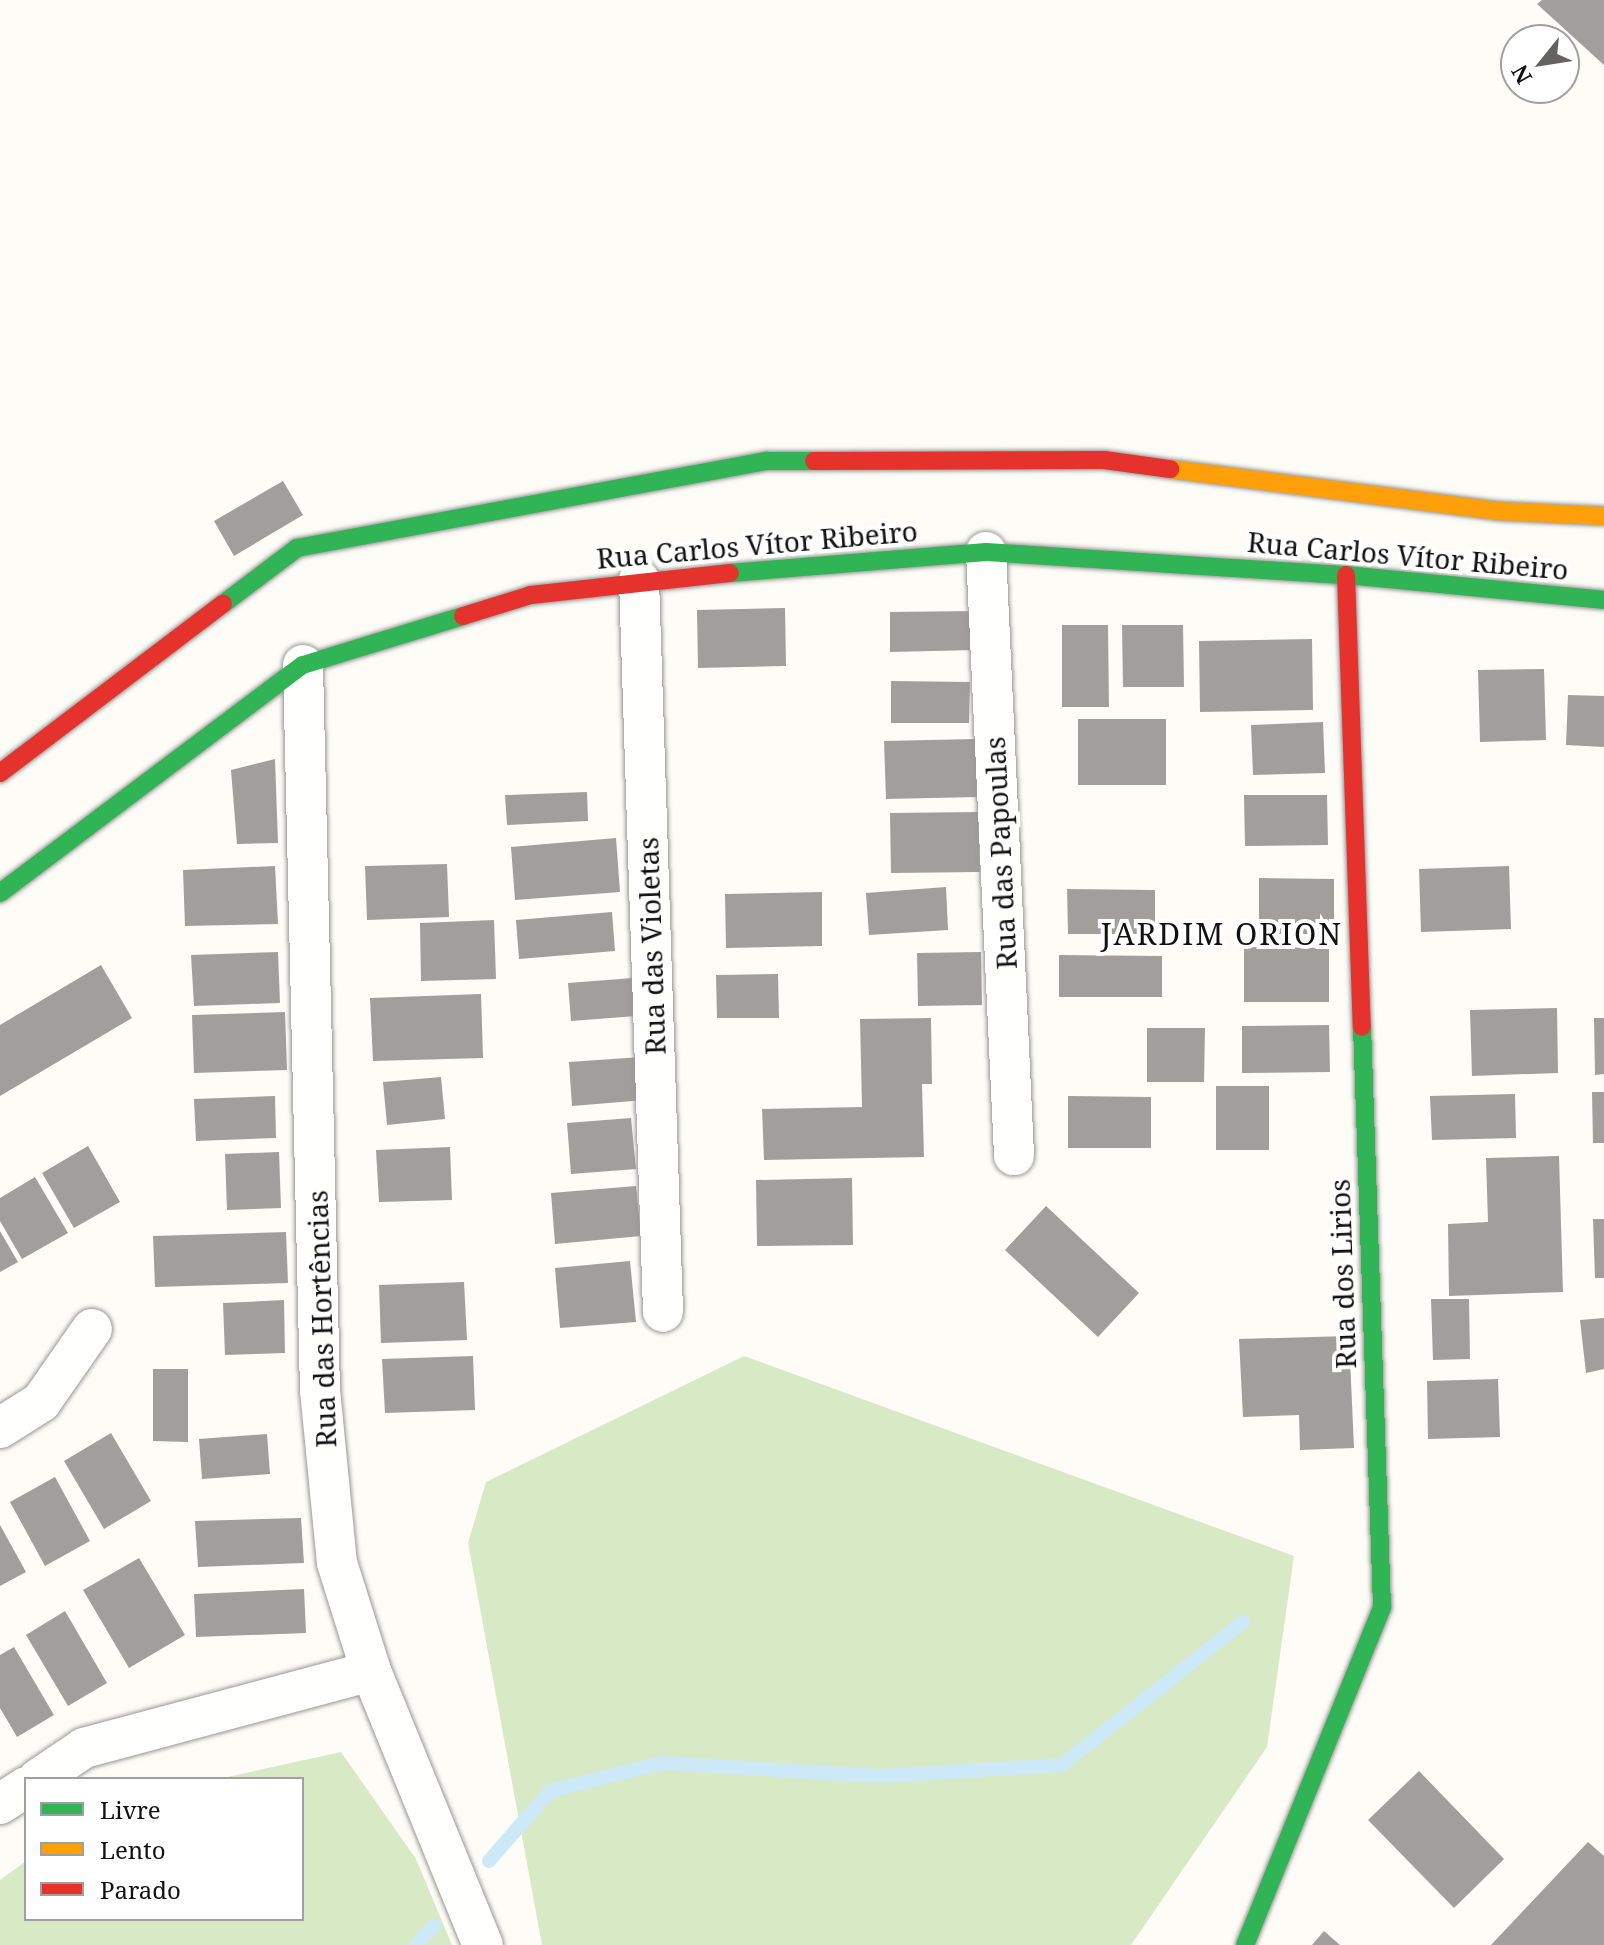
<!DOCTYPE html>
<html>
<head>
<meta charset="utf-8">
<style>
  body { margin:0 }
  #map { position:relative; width:1604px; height:1945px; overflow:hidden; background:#fdfcf7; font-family:"Noto Serif",serif }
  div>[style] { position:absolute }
  .forest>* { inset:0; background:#d8eac5 }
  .stream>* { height:14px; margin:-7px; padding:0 7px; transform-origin:7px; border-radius:7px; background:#cde8f7 }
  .building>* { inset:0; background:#a19f9c }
  .roads { filter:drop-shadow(0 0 2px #979795) drop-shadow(0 0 2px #979795) }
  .street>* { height:40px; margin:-20px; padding:0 20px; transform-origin:20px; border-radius:20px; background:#fffffe }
  .fast>* { height:18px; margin:-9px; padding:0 9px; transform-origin:9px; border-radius:9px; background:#30b455 }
  .slow>* { height:18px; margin:-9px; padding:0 9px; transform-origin:9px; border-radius:9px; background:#ff9f0a }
  .jam>* { height:18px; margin:-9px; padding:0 9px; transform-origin:9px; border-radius:9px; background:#e5322d }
  span { translate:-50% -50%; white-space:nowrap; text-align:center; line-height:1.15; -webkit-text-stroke:8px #fff; paint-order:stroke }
  .street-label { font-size:28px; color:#111 }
  .neighbourhood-label { font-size:30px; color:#111; letter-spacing:2px }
  .legend { position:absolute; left:24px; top:1777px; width:280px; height:144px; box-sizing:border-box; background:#fff; border:2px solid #a0a0a0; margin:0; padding:10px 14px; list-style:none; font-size:24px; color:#111 }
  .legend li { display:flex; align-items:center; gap:16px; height:40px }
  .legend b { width:40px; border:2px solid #a0a0a0 }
  .north { position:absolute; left:1500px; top:24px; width:80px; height:80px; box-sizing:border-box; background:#fff; border:2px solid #a0a0a0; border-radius:50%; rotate:240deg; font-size:22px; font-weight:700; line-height:32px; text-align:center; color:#111 }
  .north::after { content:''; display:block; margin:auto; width:28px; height:36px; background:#646362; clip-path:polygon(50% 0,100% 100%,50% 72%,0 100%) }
</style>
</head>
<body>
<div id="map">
  <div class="forest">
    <div style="clip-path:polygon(744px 1356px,1294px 1556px,1267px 1747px,1131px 1945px,542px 1945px,468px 1543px,486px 1482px)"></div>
    <div style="clip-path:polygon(341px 1752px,416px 1859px,452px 1945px,0 1945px,0 1880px,26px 1861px,26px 1919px,302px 1919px,302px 1779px,218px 1779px)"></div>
  </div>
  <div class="stream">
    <div style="left:489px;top:1861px;width:93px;rotate:-48.9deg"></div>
    <div style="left:550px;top:1791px;width:115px;rotate:-14deg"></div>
    <div style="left:662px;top:1763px;width:219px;rotate:3.4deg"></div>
    <div style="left:881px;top:1776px;width:181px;rotate:-3.5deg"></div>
    <div style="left:1062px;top:1765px;width:231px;rotate:-38.3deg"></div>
    <div style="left:416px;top:1945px;width:26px;rotate:-47deg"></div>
  </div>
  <div class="building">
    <div style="clip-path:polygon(1542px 0,1604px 0,1604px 65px,1537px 4px)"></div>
    <div style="clip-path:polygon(283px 481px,303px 515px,234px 556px,214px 521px)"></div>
    <div style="clip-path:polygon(785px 608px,786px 666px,698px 668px,697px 610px)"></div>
    <div style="clip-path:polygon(976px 611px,976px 650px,890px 652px,890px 612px)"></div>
    <div style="clip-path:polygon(1062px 625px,1108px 625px,1109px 707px,1062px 707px)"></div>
    <div style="clip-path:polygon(1122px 625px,1183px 625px,1184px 687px,1123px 687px)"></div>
    <div style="clip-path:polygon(1312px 639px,1313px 710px,1200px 712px,1199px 641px)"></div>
    <div style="clip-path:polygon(1544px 669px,1546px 740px,1480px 742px,1478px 670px)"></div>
    <div style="clip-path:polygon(891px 681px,970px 682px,969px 723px,891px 723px)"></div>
    <div style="clip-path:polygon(1568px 695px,1604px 696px,1604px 747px,1566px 745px)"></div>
    <div style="clip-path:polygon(1078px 719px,1166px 719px,1166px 785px,1078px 785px)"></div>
    <div style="clip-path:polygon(1323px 722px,1325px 773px,1253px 775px,1251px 725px)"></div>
    <div style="clip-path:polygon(976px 739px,977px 797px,886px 799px,884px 741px)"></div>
    <div style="clip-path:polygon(275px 759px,278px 843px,237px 844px,231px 770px)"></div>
    <div style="clip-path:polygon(587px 792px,588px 821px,507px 825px,505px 795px)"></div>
    <div style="clip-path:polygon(1244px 795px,1327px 795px,1328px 845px,1245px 846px)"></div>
    <div style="clip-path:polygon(978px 812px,980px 872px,891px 873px,890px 813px)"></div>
    <div style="clip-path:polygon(616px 838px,620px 892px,515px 900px,511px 847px)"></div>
    <div style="clip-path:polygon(447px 864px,449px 917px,367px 920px,365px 866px)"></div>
    <div style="clip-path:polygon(275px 866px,278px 924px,185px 926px,183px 870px)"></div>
    <div style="clip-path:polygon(1509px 866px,1511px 929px,1421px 932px,1419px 869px)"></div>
    <div style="clip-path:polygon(1259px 878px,1334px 879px,1334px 934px,1259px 934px)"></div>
    <div style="clip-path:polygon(946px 887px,948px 930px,869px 935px,866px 893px)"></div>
    <div style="clip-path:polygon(1067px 889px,1155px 890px,1155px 934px,1068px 934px)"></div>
    <div style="clip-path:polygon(822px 892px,822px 946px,726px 948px,725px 894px)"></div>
    <div style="clip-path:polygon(612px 912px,615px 951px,519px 959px,516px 920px)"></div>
    <div style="clip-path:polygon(494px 920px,496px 979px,421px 981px,420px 923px)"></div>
    <div style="clip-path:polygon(1244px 947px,1329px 948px,1329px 1002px,1244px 1002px)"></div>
    <div style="clip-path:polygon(278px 952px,280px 1003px,194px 1006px,191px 955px)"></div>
    <div style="clip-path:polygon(981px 952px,982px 1005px,918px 1006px,917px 953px)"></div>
    <div style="clip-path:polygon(1059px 955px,1162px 956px,1162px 997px,1059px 997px)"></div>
    <div style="clip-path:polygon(101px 965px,132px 1018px,0 1096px,0 1025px)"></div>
    <div style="clip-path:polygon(778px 974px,779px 1018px,717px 1018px,716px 975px)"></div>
    <div style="clip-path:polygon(633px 978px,636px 1016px,571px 1021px,568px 983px)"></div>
    <div style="clip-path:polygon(481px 994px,483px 1058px,373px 1061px,370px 998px)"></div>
    <div style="clip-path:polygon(1557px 1008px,1558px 1073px,1472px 1076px,1470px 1010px)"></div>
    <div style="clip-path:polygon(285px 1012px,287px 1070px,194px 1073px,192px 1015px)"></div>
    <div style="clip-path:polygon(931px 1018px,932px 1084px,922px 1084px,924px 1157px,764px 1160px,762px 1109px,862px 1107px,860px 1019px)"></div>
    <div style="clip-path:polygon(1594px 1018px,1604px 1018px,1604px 1074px,1595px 1075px)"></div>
    <div style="clip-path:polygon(1329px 1025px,1330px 1072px,1242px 1073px,1242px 1026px)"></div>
    <div style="clip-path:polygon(1147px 1028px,1205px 1028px,1204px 1082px,1147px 1082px)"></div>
    <div style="clip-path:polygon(641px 1057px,645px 1100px,572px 1106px,569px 1062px)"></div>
    <div style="clip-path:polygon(441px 1077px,445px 1119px,387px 1125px,383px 1082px)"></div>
    <div style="clip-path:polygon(1216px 1086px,1269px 1086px,1269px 1150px,1216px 1150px)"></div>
    <div style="clip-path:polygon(1592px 1092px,1604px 1092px,1604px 1143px,1593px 1143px)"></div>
    <div style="clip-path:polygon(1515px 1094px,1516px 1138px,1432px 1140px,1430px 1096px)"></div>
    <div style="clip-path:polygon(275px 1096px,276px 1138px,196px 1141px,194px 1099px)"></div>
    <div style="clip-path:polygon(1068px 1096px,1151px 1097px,1151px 1148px,1068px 1148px)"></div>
    <div style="clip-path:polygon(631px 1118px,636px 1169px,571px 1174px,567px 1123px)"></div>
    <div style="clip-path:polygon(88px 1146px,120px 1202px,74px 1228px,42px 1173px)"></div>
    <div style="clip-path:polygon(450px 1147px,452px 1200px,379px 1202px,376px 1150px)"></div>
    <div style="clip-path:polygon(279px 1152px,281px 1208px,227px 1210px,225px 1154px)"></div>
    <div style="clip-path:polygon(1559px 1156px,1563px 1292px,1449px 1296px,1448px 1224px,1488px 1222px,1486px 1158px)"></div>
    <div style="clip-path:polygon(35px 1177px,68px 1233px,22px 1259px,0 1221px,0 1198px)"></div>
    <div style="clip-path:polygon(852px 1178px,853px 1245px,757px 1246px,756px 1180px)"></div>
    <div style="clip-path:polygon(636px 1186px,641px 1236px,555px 1244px,551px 1193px)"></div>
    <div style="clip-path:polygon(1046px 1206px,1139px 1293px,1098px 1337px,1005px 1250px)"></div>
    <div style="clip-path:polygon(1593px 1219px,1604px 1219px,1604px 1278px,1595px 1278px)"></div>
    <div style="clip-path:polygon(0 1231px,18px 1262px,0 1272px)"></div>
    <div style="clip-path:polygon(286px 1232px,288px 1283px,155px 1287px,153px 1236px)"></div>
    <div style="clip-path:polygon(630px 1261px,636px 1322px,560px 1328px,555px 1268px)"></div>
    <div style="clip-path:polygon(464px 1282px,467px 1340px,381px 1343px,379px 1285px)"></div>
    <div style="clip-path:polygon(1431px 1299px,1469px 1299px,1470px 1359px,1433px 1360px)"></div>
    <div style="clip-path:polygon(284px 1300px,285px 1353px,225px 1355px,223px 1303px)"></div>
    <div style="clip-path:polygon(1604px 1318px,1604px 1369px,1586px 1373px,1580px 1320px)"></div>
    <div style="clip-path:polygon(1349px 1336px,1354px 1448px,1300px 1450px,1299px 1415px,1243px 1417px,1239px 1339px)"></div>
    <div style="clip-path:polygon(473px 1356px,475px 1410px,385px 1413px,382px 1359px)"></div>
    <div style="clip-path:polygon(153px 1369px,188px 1369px,188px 1442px,153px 1441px)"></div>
    <div style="clip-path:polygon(1498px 1379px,1500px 1437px,1428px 1439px,1427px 1381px)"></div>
    <div style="clip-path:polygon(111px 1433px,151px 1501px,104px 1529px,64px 1461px)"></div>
    <div style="clip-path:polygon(267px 1434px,270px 1474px,202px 1479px,199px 1439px)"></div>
    <div style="clip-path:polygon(55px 1477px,90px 1541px,45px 1566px,10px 1502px)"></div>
    <div style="clip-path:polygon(301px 1518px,304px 1563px,198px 1567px,195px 1521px)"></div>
    <div style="clip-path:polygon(0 1525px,26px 1572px,0 1586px)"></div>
    <div style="clip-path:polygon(139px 1558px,185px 1635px,129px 1668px,83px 1590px)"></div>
    <div style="clip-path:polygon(304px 1589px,306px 1633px,196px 1637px,194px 1594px)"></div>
    <div style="clip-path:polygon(65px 1611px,107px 1683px,68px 1706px,26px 1635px)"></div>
    <div style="clip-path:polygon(14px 1647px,54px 1715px,17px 1737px,0 1708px,0 1655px)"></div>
    <div style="clip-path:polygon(1419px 1771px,1504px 1859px,1454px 1908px,1368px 1820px)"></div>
    <div style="clip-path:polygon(1588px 1842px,1604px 1856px,1604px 1945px,1491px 1945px)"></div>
    <div style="clip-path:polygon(1324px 1931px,1340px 1945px,1312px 1945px)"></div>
  </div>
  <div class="roads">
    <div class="street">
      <div style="left:986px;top:552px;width:604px;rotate:87.34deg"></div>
      <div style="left:639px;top:580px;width:732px;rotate:88.12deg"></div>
      <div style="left:303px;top:665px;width:725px;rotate:88.66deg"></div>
      <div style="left:320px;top:1390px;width:174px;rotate:84.4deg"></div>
      <div style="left:337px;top:1563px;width:113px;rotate:72.5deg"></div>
      <div style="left:371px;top:1671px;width:296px;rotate:67.8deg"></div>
      <div style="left:0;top:1428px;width:49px;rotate:-32.4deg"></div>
      <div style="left:41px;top:1402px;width:89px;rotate:-55.1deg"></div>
      <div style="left:38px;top:1779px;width:55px;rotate:-34deg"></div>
      <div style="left:84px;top:1748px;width:297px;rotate:-15deg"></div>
      <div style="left:0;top:1804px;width:31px;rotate:-33deg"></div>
    </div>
    <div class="fast">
      <div style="left:730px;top:573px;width:257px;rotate:-4.7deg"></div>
      <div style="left:986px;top:552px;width:361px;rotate:3.7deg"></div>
      <div style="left:1346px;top:575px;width:259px;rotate:5.5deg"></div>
      <div style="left:223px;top:604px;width:93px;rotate:-37.1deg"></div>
      <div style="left:297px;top:548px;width:479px;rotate:-10.5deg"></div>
      <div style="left:768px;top:461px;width:46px"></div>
      <div style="left:0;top:893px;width:379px;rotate:-37deg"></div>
      <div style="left:303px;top:665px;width:167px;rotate:-17deg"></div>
      <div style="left:1245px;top:1945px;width:365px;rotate:-67.9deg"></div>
      <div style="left:1382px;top:1607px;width:580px;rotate:-91.97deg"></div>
    </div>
    <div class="slow">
      <div style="left:1170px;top:469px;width:330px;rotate:7.3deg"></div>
      <div style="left:1497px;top:511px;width:107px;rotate:2.7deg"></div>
    </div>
    <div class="jam">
      <div style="left:814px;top:461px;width:290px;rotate:-0.2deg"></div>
      <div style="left:1104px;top:460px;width:67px;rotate:7.8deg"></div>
      <div style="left:1346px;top:575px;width:452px;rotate:88deg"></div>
      <div style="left:463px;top:616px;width:71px;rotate:-17.2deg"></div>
      <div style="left:531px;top:595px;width:200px;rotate:-6.3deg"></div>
      <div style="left:0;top:773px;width:280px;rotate:-37.2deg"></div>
    </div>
  </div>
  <div class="street-label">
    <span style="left:757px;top:544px;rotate:-5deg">Rua Carlos Vítor Ribeiro</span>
    <span style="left:1408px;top:555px;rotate:5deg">Rua Carlos Vítor Ribeiro</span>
    <span style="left:1000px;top:853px;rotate:-93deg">Rua das Papoulas</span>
    <span style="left:651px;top:946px;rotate:-92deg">Rua das Violetas</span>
    <span style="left:1342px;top:1274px;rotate:-92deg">Rua dos Lirios</span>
    <span style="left:321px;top:1319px;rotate:-92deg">Rua das Hortências</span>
  </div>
  <div class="neighbourhood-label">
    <span style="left:1222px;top:934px">JARDIM ORION</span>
  </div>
  <ul class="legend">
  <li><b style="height:10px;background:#30b455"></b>Livre</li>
  <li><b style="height:10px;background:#ff9f0a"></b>Lento</li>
  <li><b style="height:10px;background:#e5322d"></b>Parado</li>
  </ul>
  <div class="north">N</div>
</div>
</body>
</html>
